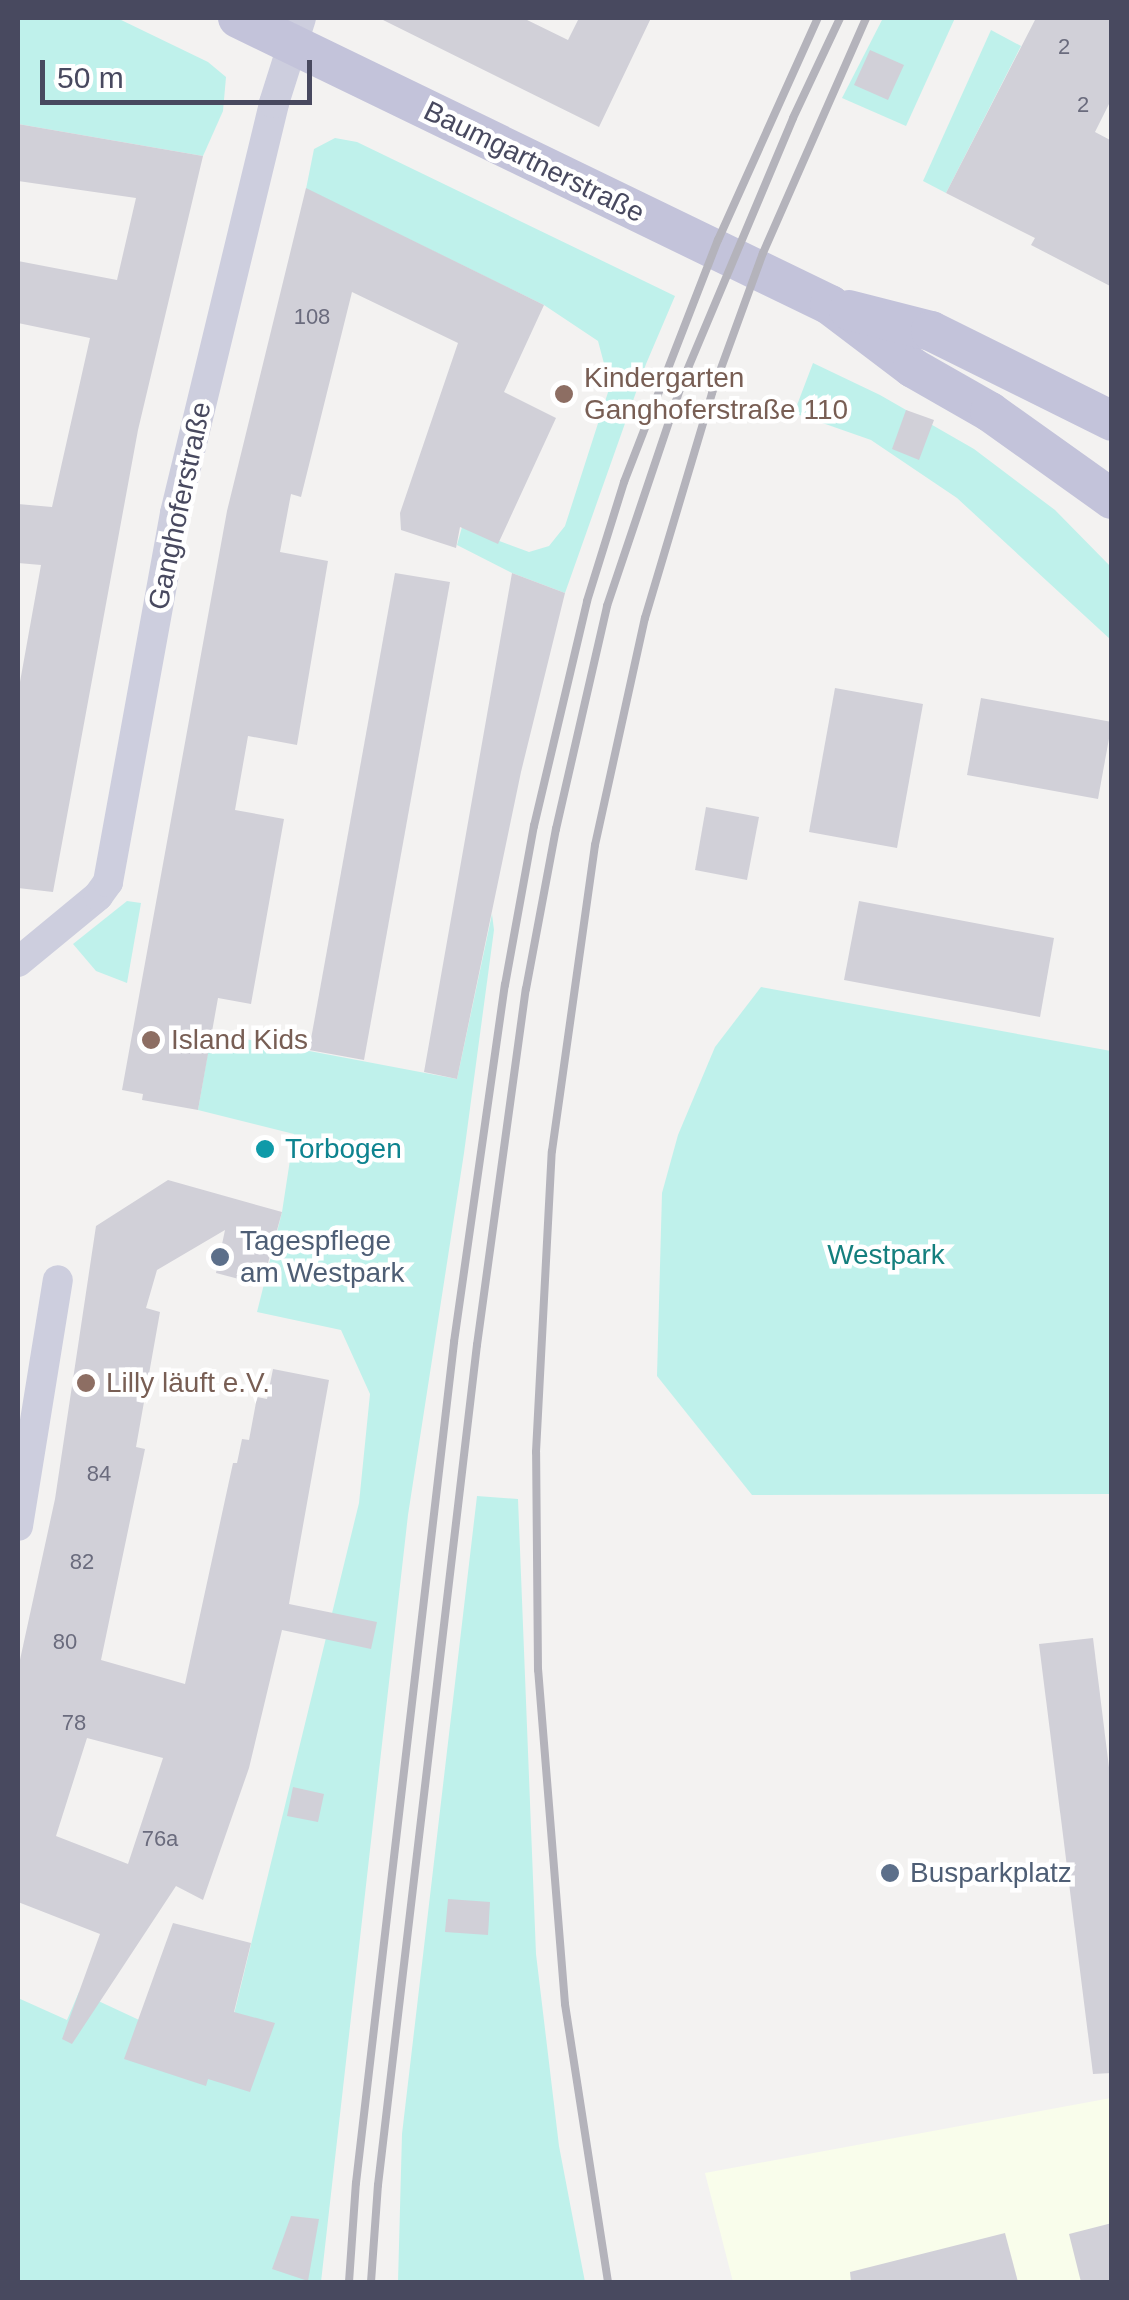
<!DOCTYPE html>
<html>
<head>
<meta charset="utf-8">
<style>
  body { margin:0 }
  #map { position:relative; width:1129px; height:2300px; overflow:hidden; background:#f3f2f1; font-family:Arial,sans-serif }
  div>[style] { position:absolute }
  .commercial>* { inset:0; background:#f9fdeb }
  .green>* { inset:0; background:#bff1eb }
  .building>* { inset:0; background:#d1d0d8 }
  .minor>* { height:30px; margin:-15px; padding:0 15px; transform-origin:15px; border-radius:15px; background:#cdcede }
  .secondary>* { height:40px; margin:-20px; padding:0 20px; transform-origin:20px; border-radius:20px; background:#c3c3da }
  .rail>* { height:8px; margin:-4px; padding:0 4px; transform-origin:4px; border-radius:4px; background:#b4b3bb }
  .dots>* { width:28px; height:28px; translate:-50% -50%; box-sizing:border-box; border:5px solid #fff; border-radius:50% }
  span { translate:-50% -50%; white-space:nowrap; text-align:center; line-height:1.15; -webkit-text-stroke:9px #fff; paint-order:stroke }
  .number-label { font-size:22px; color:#6a6b7d }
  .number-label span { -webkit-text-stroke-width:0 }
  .street-label { font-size:28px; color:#48495f }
  .education-label { font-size:28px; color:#785e54 }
  .left { translate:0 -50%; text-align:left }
  .culture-label { font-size:28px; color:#0d838f }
  .service-label { font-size:28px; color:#4e5e75 }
  .park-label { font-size:28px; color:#147f7e }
  .frame { position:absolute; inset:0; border:20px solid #48495f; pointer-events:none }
  .scale { position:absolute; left:40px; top:60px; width:272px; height:45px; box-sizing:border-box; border:5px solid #48495f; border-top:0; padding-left:12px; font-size:30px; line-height:35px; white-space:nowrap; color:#48495f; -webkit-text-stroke:8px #fff; paint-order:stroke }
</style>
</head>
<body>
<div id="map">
  <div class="commercial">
    <div style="clip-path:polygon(1111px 2098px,1111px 2282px,733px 2282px,705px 2173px)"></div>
  </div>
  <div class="green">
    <div style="clip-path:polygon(18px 18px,117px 18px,208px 62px,226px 77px,223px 111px,203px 156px,18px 124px)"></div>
    <div style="clip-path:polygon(883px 18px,955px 18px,906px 126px,842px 98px)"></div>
    <div style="clip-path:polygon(991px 30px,1021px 46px,946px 193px,923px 181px)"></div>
    <div style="clip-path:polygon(335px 138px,357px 142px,675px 296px,646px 364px,565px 593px,512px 573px,457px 545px,462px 527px,529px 552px,549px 546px,565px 526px,610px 386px,598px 341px,544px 305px,306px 189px,314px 149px)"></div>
    <div style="clip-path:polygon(813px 363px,880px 395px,974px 449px,1055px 510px,1111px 567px,1111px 640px,957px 498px,871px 440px,794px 413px)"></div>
    <div style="clip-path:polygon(127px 901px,141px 903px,127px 983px,96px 971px,73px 944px)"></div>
    <div style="clip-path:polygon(492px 914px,494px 930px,464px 1153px,408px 1515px,321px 2282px,18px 2282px,18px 1998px,67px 2020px,79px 1992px,223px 2059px,359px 1503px,370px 1394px,341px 1330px,257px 1312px,282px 1212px,294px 1134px,198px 1110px,209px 1046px,235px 1037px,457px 1079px)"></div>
    <div style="clip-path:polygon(761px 987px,1111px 1051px,1111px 1494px,752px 1495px,657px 1376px,662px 1193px,678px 1135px,715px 1047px)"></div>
    <div style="clip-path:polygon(477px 1496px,518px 1499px,536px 1954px,559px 2146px,585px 2282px,398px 2282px,402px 2134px)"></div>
  </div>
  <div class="building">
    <div style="clip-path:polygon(379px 18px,523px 18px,568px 40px,579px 18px,651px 18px,599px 127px)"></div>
    <div style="clip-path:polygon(1036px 18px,1112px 18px,1112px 98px,1095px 132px,1112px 141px,1112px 287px,1031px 245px,1035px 238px,946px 193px)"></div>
    <div style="clip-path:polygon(870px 50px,904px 65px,888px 100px,854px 85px)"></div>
    <div style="clip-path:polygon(18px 124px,203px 156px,138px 430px,53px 892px,18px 888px,18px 693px,41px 565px,18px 563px,18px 504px,52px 507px,90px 338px,18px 323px,18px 261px,117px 280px,136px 198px,18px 181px)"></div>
    <div style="clip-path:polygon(306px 188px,544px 305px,504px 392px,556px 418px,498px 544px,460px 527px,456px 548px,401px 530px,400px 513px,458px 343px,352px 292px,301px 497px,291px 494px,280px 552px,328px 561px,297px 745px,248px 736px,235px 810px,284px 819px,251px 1004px,218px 998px,198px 1110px,142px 1100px,143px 1094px,122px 1090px,227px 511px)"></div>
    <div style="clip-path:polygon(906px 410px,934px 420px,919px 460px,892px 449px)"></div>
    <div style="clip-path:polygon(395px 573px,450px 582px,364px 1060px,309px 1050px)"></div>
    <div style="clip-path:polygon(512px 573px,565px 593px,521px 772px,457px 1079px,424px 1072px)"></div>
    <div style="clip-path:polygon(835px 688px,923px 704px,897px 848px,809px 832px)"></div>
    <div style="clip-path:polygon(981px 698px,1112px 722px,1098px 799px,967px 775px)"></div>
    <div style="clip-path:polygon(706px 807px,759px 817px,747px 880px,695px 870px)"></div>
    <div style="clip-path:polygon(859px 901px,1054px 938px,1040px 1017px,844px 980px)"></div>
    <div style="clip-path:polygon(evenodd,168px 1180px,282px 1212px,262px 1285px,216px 1273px,225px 1230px,157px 1270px,146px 1308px,160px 1312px,136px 1447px,145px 1449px,101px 1660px,185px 1684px,233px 1463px,237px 1463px,242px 1439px,249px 1440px,257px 1397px,267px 1399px,273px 1369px,329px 1380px,289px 1604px,377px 1622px,371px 1649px,282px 1630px,249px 1768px,203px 1900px,176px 1886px,72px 2044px,62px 2039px,100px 1934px,18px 1902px,18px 1669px,55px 1499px,96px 1226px,168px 1180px,87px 1738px,163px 1758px,128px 1864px,56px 1836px,87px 1738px)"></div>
    <div style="clip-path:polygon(1093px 1638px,1112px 1792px,1112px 2073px,1093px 2074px,1039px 1644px)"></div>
    <div style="clip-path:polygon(293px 1787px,324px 1794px,318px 1822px,287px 1816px)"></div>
    <div style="clip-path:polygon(448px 1899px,490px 1902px,488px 1935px,445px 1932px)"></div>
    <div style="clip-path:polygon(173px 1923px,251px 1943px,234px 2012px,275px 2023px,250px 2092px,208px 2079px,206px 2086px,124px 2059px)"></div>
    <div style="clip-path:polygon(291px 2216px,319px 2219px,308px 2281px,272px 2269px)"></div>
    <div style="clip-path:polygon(1112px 2223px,1112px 2282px,1081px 2282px,1069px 2234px)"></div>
    <div style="clip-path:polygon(1005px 2233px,1018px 2282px,851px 2282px,850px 2272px)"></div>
  </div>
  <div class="minor">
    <div style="left:18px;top:962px;width:104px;rotate:-39.5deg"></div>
    <div style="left:98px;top:896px;width:17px;rotate:-54deg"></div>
    <div style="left:108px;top:882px;width:375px;rotate:-79.7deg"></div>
    <div style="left:175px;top:513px;width:422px;rotate:-76.4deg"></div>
    <div style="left:274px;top:103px;width:89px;rotate:-72.4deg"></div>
    <div style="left:18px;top:1526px;width:249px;rotate:-80.8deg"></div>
  </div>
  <div class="secondary">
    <div style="left:238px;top:18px;width:658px;rotate:25.86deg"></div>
    <div style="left:830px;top:305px;width:104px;rotate:37.2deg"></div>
    <div style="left:913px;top:368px;width:89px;rotate:29.7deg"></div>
    <div style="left:990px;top:412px;width:150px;rotate:35.5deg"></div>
    <div style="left:849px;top:310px;width:85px;rotate:14.4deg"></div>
    <div style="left:931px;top:331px;width:202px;rotate:26.4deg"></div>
  </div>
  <div class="rail">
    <div style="left:349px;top:2282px;width:99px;rotate:-86deg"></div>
    <div style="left:356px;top:2183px;width:847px;rotate:-83.35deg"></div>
    <div style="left:454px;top:1342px;width:361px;rotate:-81.9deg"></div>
    <div style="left:505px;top:985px;width:162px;rotate:-79.7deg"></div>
    <div style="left:534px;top:826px;width:231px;rotate:-76.7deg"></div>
    <div style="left:587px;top:601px;width:125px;rotate:-72.7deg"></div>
    <div style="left:624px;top:482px;width:260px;rotate:-68.8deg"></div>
    <div style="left:718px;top:240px;width:243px;rotate:-65.8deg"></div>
    <div style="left:371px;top:2282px;width:97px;rotate:-85.9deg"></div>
    <div style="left:378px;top:2185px;width:846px;rotate:-83.28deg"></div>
    <div style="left:477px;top:1345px;width:359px;rotate:-82.2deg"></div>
    <div style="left:526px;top:989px;width:163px;rotate:-79.4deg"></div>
    <div style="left:556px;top:829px;width:229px;rotate:-77.1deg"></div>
    <div style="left:607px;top:606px;width:238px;rotate:-71.4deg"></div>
    <div style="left:683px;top:380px;width:284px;rotate:-67.2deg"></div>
    <div style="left:793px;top:118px;width:110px;rotate:-64.8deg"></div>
    <div style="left:608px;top:2282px;width:281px;rotate:-98.8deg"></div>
    <div style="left:565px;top:2004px;width:335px;rotate:-94.6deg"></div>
    <div style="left:538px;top:1670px;width:218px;rotate:-90.5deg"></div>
    <div style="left:536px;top:1452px;width:301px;rotate:-87deg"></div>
    <div style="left:552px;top:1151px;width:309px;rotate:-82deg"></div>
    <div style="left:595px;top:845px;width:232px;rotate:-77.6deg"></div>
    <div style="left:645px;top:618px;width:235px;rotate:-73.4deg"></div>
    <div style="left:712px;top:393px;width:149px;rotate:-70deg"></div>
    <div style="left:763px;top:253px;width:257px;rotate:-66.3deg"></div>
  </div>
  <div class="dots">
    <div style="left:564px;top:394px;background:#8d6e63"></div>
    <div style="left:151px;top:1040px;background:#8d6e63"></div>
    <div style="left:265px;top:1149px;background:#0f9aa8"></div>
    <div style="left:220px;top:1257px;background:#5c6f8a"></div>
    <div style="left:86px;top:1383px;background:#8d6e63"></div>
    <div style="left:890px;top:1873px;background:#5c6f8a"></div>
  </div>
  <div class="number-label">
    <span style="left:1064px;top:47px">2</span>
    <span style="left:1083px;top:105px">2</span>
    <span style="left:312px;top:317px">108</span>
    <span style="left:99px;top:1474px">84</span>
    <span style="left:82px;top:1562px">82</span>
    <span style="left:65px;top:1642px">80</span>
    <span style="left:74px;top:1723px">78</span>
    <span style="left:160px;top:1839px">76a</span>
  </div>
  <div class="street-label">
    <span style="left:534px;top:162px;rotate:26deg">Baumgartnerstraße</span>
    <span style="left:180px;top:506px;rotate:-78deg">Ganghoferstraße</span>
  </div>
  <div class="education-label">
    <span class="left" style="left:584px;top:394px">Kindergarten<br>Ganghoferstraße 110</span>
    <span class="left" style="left:171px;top:1040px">Island Kids</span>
    <span class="left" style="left:106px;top:1383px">Lilly läuft e.V.</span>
  </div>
  <div class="culture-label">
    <span class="left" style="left:285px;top:1149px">Torbogen</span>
  </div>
  <div class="service-label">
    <span class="left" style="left:240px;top:1257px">Tagespflege<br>am Westpark</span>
    <span class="left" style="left:910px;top:1873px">Busparkplatz</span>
  </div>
  <div class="park-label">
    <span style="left:886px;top:1255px">Westpark</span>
  </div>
  <div class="frame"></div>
  <div class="scale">50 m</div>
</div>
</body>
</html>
